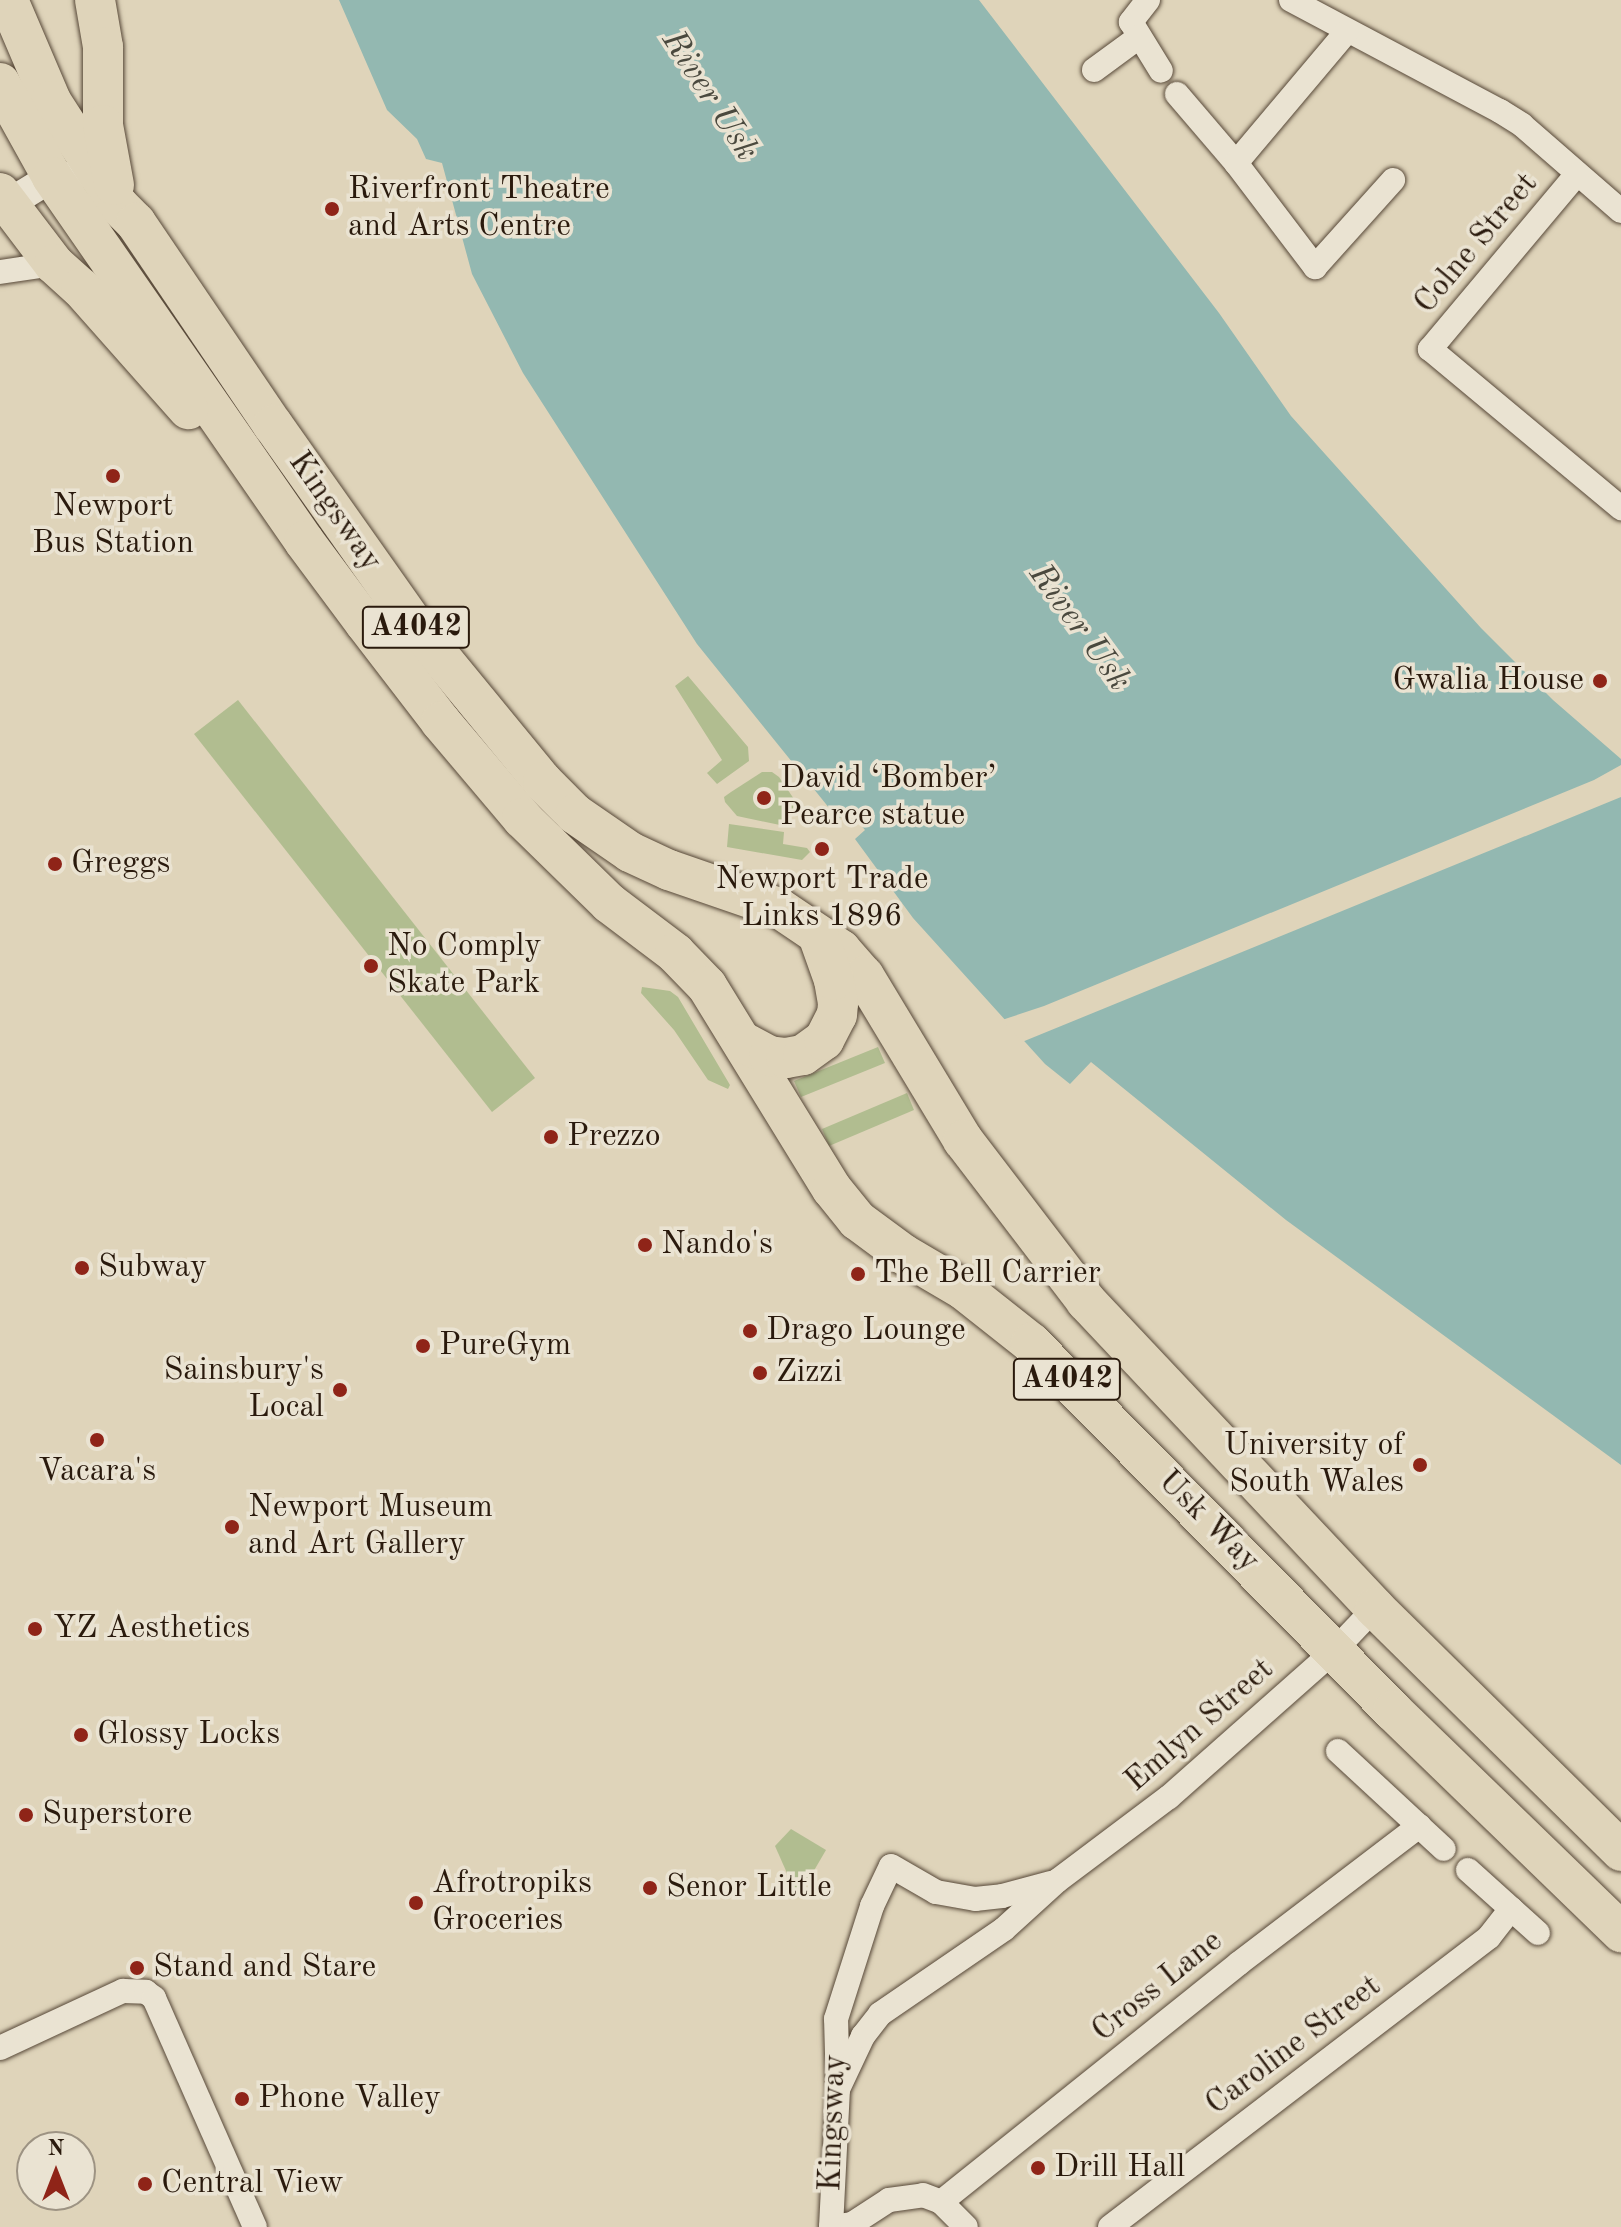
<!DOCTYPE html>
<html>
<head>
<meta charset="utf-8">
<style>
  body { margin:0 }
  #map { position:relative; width:1621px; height:2227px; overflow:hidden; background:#dfd4ba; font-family:"Old Standard TT",serif }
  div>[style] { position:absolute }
  .green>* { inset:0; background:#b1bd90 }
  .water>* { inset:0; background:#93b8b1 }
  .pier>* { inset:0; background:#dfd4ba }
  .roads { filter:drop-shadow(0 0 2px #574838) drop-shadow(0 0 2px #574838) }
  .minor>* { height:24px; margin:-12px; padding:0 12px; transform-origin:12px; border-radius:12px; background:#eae3d2 }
  .tertiary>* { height:30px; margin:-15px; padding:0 15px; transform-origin:15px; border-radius:15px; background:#eae3d2 }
  .primary>* { height:40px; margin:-20px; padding:0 20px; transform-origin:20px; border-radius:20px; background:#dfd4ba }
  .dots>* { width:22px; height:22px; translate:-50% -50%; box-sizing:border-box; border:4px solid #eae3d2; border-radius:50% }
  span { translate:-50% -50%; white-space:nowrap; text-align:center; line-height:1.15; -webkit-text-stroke:7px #eae3d2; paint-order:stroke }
  .shield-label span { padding:2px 6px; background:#eae3d2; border:2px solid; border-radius:6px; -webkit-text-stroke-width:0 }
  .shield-label { font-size:30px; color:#2a1a0d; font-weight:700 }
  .poi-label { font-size:32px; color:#2a1a0d }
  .left { translate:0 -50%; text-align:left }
  .right { translate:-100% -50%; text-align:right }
  .street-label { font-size:32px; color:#2a1a0d }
  .water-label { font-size:34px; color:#4a493e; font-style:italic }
  .north { position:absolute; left:16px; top:2131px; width:80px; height:80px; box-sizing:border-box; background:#eae3d2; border:2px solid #9d9383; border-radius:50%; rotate:0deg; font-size:22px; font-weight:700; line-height:32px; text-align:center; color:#2a1a0d }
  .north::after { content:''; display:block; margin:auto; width:28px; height:36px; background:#8f2418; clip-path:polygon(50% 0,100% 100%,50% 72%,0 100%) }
</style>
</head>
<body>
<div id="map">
  <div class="green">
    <div style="clip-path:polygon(688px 676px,748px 747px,749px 761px,717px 784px,707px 773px,722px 760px,675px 686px)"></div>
    <div style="clip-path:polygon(238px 700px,535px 1078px,492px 1112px,194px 734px)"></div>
    <div style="clip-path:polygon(762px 772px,772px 772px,779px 777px,794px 799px,793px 811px,780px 825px,737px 816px,725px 802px,724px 797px,731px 792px)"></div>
    <div style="clip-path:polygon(729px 824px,784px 832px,783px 844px,807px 848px,810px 852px,802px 860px,727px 847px)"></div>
    <div style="clip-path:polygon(642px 987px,670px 991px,678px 997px,730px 1085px,728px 1089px,708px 1080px,674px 1030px,641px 993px)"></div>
    <div style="clip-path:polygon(878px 1047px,885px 1063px,801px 1097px,794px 1081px)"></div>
    <div style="clip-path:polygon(907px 1093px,914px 1110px,829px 1146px,822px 1129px)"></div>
    <div style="clip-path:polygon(791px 1829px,826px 1850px,798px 1898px,775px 1846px)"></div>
  </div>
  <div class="water">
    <div style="clip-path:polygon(339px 0,979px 0,1219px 313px,1291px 416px,1481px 628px,1553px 700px,1621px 759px,1621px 1465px,1286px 1220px,1091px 1062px,1070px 1084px,1045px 1064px,913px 918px,855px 839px,865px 830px,849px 811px,838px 819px,697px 644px,523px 373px,472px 274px,442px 163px,426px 159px,417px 139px,387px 110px)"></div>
  </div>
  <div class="pier">
    <div style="clip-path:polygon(1621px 765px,1621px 797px,1022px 1042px,1002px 1020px,1044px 1006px,1594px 780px)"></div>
  </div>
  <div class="roads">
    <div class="minor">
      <div style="left:1148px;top:0;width:28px;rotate:128deg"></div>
      <div style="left:1131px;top:22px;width:57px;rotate:58.5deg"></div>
      <div style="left:1291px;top:0;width:237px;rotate:28deg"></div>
      <div style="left:1500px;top:111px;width:26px;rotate:32deg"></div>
      <div style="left:1522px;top:125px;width:131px;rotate:41deg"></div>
      <div style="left:1094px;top:70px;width:56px;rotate:-36.3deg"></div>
      <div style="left:1177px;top:94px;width:91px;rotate:49.5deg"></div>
      <div style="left:1236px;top:163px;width:131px;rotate:52.8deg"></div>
      <div style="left:1315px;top:267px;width:117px;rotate:-48.1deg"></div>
      <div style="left:1236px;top:163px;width:172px;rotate:-49.9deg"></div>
      <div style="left:1577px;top:174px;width:229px;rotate:130deg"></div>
      <div style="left:1430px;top:349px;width:249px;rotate:39.8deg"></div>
      <div style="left:0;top:272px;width:55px;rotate:-8.4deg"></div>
      <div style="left:1338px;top:1751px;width:144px;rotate:42.8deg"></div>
      <div style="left:1468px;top:1870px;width:94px;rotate:42deg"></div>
      <div style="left:0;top:2048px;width:136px;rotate:-24.9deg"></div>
      <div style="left:123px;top:1991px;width:23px;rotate:2deg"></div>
      <div style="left:146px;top:1992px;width:10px;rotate:37deg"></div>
      <div style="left:154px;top:1998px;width:250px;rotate:66.2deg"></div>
      <div style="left:838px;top:2089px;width:59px;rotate:-64.7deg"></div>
      <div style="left:863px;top:2036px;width:28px;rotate:-52deg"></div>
      <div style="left:880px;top:2014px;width:150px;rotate:-34.4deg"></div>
      <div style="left:1004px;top:1929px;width:72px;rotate:-42.2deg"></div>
      <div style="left:1057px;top:1881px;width:140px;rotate:-36.9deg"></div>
      <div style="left:1169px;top:1797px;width:220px;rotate:-41.5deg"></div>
      <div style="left:1334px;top:1651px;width:59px;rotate:-46.4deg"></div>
      <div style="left:941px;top:2202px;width:381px;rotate:-38.7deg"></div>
      <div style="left:1238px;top:1964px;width:228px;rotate:-37.3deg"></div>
      <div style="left:831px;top:2227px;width:138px;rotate:-87.1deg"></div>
      <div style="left:838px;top:2089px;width:70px;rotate:-91.6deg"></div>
      <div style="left:836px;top:2019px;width:119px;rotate:-72.3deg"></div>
      <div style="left:872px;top:1906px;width:44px;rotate:-64.6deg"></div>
      <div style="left:891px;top:1866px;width:52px;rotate:30deg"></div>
      <div style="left:936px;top:1892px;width:40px;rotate:10deg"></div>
      <div style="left:975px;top:1899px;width:27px;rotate:-6deg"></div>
      <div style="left:1002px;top:1896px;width:51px;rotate:-14.9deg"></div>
      <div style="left:831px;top:2227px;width:21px;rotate:-8deg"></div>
      <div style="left:852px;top:2224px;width:44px;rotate:-33deg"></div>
      <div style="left:889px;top:2200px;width:34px;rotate:-8deg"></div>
      <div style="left:923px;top:2195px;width:19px;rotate:21deg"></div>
      <div style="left:941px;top:2202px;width:35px;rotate:45deg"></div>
      <div style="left:1110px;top:2227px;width:477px;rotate:-37.4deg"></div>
      <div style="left:1489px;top:1937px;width:36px;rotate:-52deg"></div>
    </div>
    <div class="tertiary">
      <div style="left:0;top:209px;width:61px;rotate:-31.6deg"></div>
      <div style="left:52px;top:177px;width:21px"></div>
    </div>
    <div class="primary">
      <div style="left:8px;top:0;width:110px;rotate:66.9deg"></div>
      <div style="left:51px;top:101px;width:124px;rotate:57.2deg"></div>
      <div style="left:118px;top:205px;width:25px;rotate:45deg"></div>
      <div style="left:136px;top:223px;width:244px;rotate:55.9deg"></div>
      <div style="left:273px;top:425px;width:245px;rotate:54.8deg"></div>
      <div style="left:414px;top:625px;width:203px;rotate:50.6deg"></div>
      <div style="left:543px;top:782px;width:45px;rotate:45deg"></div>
      <div style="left:575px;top:814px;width:67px;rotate:34.6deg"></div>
      <div style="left:630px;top:852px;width:43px;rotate:24.8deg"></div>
      <div style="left:669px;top:870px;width:116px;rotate:19.1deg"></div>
      <div style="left:779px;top:908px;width:75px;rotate:34.1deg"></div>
      <div style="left:841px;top:950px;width:35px;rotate:49deg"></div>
      <div style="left:864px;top:976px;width:192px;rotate:58.9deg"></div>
      <div style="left:963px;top:1140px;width:203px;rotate:52.6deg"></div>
      <div style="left:1086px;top:1301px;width:422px;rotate:46.7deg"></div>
      <div style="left:1375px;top:1608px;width:346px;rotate:44.6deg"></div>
      <div style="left:95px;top:0;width:48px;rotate:80.3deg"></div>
      <div style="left:103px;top:47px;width:78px;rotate:90deg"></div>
      <div style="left:103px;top:125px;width:61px;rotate:79.6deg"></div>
      <div style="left:0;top:83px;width:107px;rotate:61deg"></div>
      <div style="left:52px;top:177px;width:443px;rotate:55.3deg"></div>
      <div style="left:304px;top:541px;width:102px;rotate:53.4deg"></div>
      <div style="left:365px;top:623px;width:125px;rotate:52.5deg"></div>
      <div style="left:441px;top:722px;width:126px;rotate:49.8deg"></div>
      <div style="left:522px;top:818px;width:122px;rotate:44.3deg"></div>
      <div style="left:609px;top:903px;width:83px;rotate:37.1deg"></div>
      <div style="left:675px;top:953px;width:46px;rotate:45.9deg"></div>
      <div style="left:707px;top:986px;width:238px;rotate:58.4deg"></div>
      <div style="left:832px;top:1189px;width:40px;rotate:51deg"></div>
      <div style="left:857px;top:1220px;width:57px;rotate:36.5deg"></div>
      <div style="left:903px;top:1254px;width:71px;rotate:30.5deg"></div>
      <div style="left:964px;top:1290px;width:85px;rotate:38.3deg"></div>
      <div style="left:1031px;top:1343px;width:516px;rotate:45.47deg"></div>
      <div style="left:1393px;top:1711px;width:318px;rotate:44.1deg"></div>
      <div style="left:0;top:193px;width:89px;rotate:52.7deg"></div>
      <div style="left:54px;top:264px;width:36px;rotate:42deg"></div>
      <div style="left:81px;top:288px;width:162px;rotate:48.5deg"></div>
      <div style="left:745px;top:1043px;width:27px;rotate:28deg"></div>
      <div style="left:769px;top:1056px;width:17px;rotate:7deg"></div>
      <div style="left:786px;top:1058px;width:17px;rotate:-10deg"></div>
      <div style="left:803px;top:1055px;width:26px;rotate:-36deg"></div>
      <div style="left:824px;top:1040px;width:28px;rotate:-63deg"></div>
      <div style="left:837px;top:1015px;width:12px;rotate:-85deg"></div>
      <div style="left:838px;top:1003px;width:23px;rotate:-100deg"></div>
      <div style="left:834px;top:980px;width:48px;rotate:-109.6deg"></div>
    </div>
  </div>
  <div class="dots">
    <div style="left:332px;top:209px;background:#8f2418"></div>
    <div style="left:113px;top:476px;background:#8f2418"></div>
    <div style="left:1600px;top:681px;background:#8f2418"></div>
    <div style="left:764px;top:798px;background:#8f2418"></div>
    <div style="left:822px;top:849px;background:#8f2418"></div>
    <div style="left:55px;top:864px;background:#8f2418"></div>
    <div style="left:371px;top:966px;background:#8f2418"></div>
    <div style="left:551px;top:1137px;background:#8f2418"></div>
    <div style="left:645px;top:1245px;background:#8f2418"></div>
    <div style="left:82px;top:1268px;background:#8f2418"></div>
    <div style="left:858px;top:1274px;background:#8f2418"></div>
    <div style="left:750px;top:1331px;background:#8f2418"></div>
    <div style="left:423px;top:1346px;background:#8f2418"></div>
    <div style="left:760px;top:1373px;background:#8f2418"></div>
    <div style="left:340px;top:1390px;background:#8f2418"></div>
    <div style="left:97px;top:1440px;background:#8f2418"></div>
    <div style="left:1420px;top:1465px;background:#8f2418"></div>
    <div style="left:232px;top:1527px;background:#8f2418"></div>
    <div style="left:35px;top:1629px;background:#8f2418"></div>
    <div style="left:81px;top:1735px;background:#8f2418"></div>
    <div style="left:26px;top:1815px;background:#8f2418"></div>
    <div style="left:650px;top:1888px;background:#8f2418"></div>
    <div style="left:416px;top:1903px;background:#8f2418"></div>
    <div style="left:137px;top:1968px;background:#8f2418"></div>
    <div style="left:242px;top:2099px;background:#8f2418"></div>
    <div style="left:1038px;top:2168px;background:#8f2418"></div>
    <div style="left:145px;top:2184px;background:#8f2418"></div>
  </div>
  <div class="shield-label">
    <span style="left:416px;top:627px">A4042</span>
    <span style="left:1067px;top:1379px">A4042</span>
  </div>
  <div class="poi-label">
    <span class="left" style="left:348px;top:209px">Riverfront Theatre<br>and Arts Centre</span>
    <span style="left:113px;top:526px">Newport<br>Bus Station</span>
    <span class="right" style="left:1584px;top:681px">Gwalia House</span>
    <span class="left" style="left:780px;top:798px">David ‘Bomber’<br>Pearce statue</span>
    <span class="left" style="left:71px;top:864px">Greggs</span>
    <span style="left:822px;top:899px">Newport Trade<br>Links 1896</span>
    <span class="left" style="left:387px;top:966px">No Comply<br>Skate Park</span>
    <span class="left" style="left:567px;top:1137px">Prezzo</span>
    <span class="left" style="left:661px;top:1245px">Nando's</span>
    <span class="left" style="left:98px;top:1268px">Subway</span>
    <span class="left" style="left:874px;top:1274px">The Bell Carrier</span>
    <span class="left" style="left:766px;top:1331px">Drago Lounge</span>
    <span class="left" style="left:439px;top:1346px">PureGym</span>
    <span class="right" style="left:324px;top:1390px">Sainsbury's<br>Local</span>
    <span class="left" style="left:776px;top:1373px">Zizzi</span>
    <span class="right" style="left:1404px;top:1465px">University of<br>South Wales</span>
    <span style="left:97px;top:1472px">Vacara's</span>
    <span class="left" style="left:248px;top:1527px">Newport Museum<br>and Art Gallery</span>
    <span class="left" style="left:53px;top:1629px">YZ Aesthetics</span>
    <span class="left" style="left:97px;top:1735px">Glossy Locks</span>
    <span class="left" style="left:42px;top:1815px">Superstore</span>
    <span class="left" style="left:432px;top:1903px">Afrotropiks<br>Groceries</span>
    <span class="left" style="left:666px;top:1888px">Senor Little</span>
    <span class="left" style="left:153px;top:1968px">Stand and Stare</span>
    <span class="left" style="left:258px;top:2099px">Phone Valley</span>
    <span class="left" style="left:1054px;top:2168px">Drill Hall</span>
    <span class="left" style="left:161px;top:2184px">Central View</span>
  </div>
  <div class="street-label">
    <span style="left:1477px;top:244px;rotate:-50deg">Colne Street</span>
    <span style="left:334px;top:512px;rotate:55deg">Kingsway</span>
    <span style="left:1208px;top:1522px;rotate:45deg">Usk Way</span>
    <span style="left:1200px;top:1726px;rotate:-41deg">Emlyn Street</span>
    <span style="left:1158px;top:1987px;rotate:-39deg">Cross Lane</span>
    <span style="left:1294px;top:2046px;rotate:-37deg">Caroline Street</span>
    <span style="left:834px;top:2123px;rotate:-88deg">Kingsway</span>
  </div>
  <div class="water-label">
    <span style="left:709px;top:96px;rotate:57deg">River Usk</span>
    <span style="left:1079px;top:628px;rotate:54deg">River Usk</span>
  </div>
  <div class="north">N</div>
</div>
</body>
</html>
